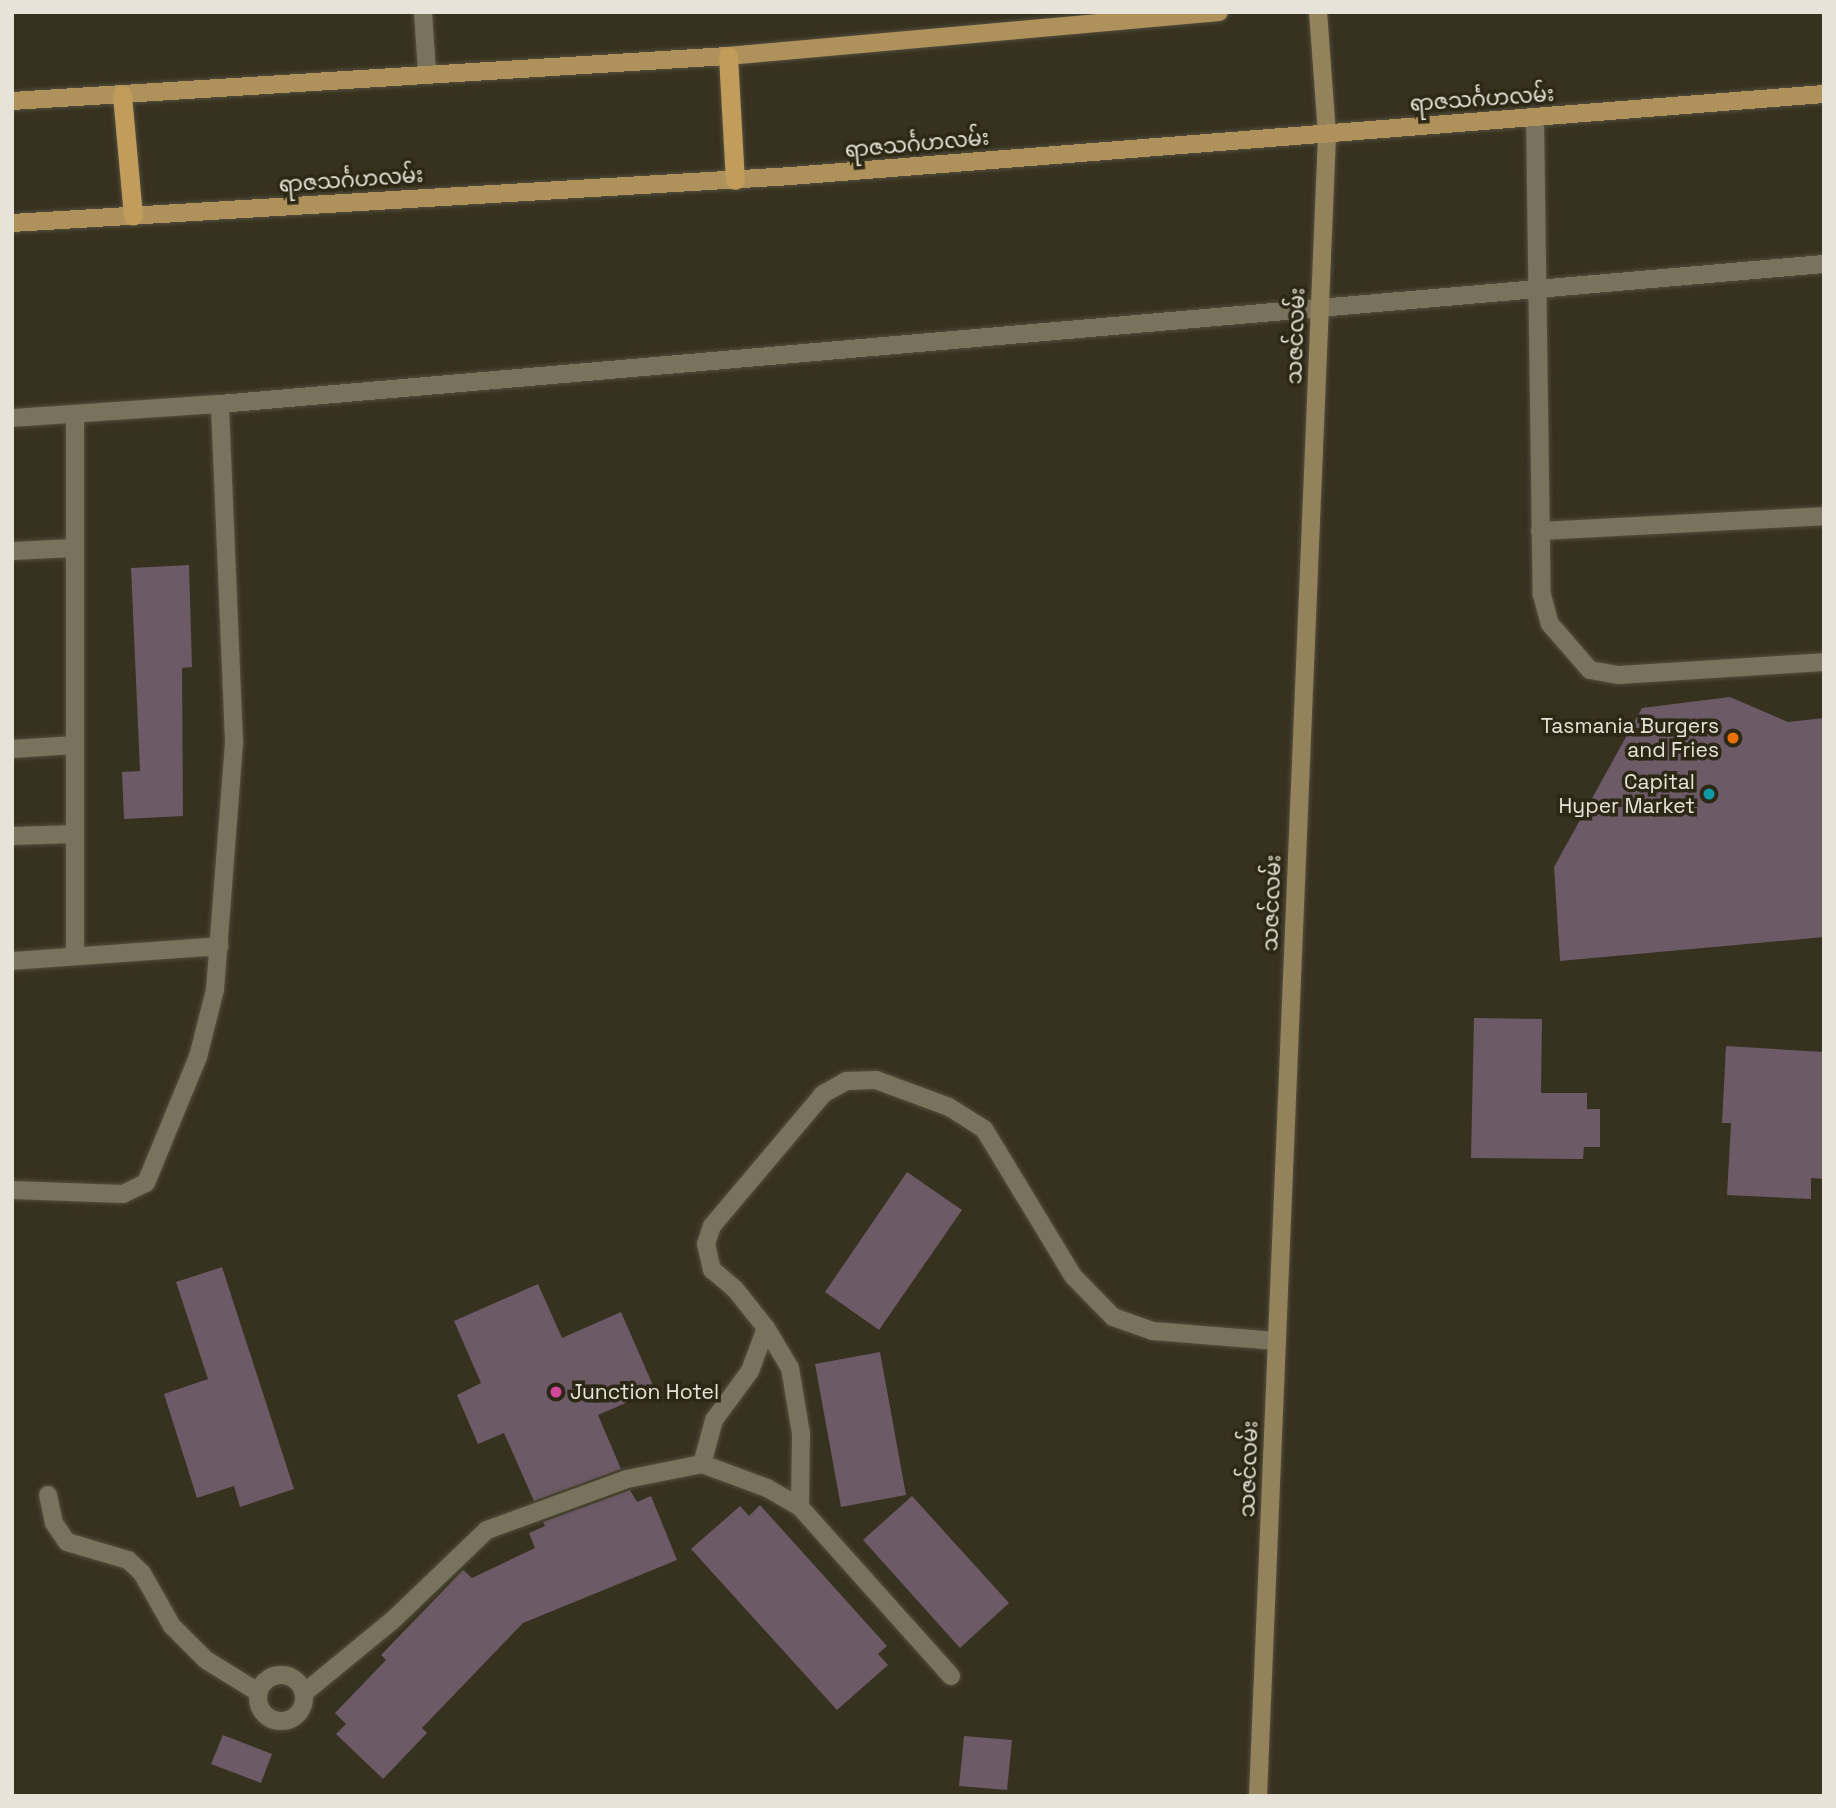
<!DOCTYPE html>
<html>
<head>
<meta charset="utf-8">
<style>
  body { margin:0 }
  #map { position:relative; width:1836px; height:1808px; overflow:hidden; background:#37311f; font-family:"Space Grotesk","Noto Sans Myanmar",sans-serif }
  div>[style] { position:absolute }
  .building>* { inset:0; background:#6c5a67 }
  .roads { filter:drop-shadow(0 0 2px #534e3d) drop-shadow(0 0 2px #534e3d) }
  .service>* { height:18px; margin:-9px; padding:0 9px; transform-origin:9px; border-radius:9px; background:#79725d }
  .service>.ring { margin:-9px; padding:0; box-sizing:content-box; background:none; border:18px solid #79725d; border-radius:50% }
  .minor>* { height:18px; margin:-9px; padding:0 9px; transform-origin:9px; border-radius:9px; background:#79725d }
  .secondary>* { height:18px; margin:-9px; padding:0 9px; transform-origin:9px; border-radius:9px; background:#94825c }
  .primary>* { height:18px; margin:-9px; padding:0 9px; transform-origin:9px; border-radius:9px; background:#af925b }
  .trunk>* { height:19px; margin:-9.5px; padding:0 9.5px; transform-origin:9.5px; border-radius:9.5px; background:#c19c5a }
  .dots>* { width:19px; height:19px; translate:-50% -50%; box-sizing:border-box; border:4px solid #2d2715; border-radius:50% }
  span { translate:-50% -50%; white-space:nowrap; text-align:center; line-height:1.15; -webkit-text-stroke:7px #2d2715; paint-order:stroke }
  .street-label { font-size:21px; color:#e7e3d8 }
  .poi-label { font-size:21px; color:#e7e3d8 }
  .right { translate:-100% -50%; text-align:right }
  .left { translate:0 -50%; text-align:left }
  .frame { position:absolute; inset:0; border:14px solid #e7e3d8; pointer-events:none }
</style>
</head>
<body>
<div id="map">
  <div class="building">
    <div style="clip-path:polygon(189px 565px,192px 667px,182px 668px,183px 816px,124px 819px,122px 772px,140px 771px,131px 568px)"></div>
    <div style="clip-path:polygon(1730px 697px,1788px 722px,1824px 718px,1824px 937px,1560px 961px,1554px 867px,1642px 708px)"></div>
    <div style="clip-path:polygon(1474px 1018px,1542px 1019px,1541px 1093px,1587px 1093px,1587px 1109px,1600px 1109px,1600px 1147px,1584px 1147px,1583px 1159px,1471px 1158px)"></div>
    <div style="clip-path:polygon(1726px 1046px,1824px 1052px,1824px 1179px,1811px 1178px,1811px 1199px,1727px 1195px,1731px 1123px,1722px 1123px)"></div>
    <div style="clip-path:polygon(907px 1172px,962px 1210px,879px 1330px,825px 1292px)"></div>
    <div style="clip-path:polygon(222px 1267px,294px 1489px,240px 1507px,234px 1486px,197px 1498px,164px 1394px,208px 1379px,176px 1282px)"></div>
    <div style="clip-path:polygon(538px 1284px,562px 1338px,621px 1312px,655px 1390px,598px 1415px,621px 1469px,534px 1501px,504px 1433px,478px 1444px,457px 1395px,481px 1383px,454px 1321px)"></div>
    <div style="clip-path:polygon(880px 1352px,906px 1495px,841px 1507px,815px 1364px)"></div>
    <div style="clip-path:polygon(630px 1490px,637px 1502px,651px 1496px,677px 1560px,523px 1623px,422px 1728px,427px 1733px,383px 1779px,336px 1734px,346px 1724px,335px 1713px,386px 1660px,381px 1655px,463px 1570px,472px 1578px,535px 1548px,529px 1533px,545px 1526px,543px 1522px)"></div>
    <div style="clip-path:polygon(912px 1496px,1009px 1603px,960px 1648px,863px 1540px)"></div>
    <div style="clip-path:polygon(760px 1505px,887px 1646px,878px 1654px,888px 1665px,837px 1710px,691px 1549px,740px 1506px,749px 1516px)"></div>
    <div style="clip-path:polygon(223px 1735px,272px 1754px,261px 1783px,211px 1764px)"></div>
    <div style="clip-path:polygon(964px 1736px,1012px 1740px,1007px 1790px,959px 1786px)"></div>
  </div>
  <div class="roads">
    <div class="service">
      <div style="left:1535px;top:118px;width:477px;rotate:89.2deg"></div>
      <div style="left:1542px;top:595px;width:30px;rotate:75deg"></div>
      <div style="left:1550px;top:624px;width:61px;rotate:49deg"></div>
      <div style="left:1590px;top:670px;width:29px;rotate:10deg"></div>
      <div style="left:1619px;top:675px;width:205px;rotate:-3.6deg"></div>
      <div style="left:1540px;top:531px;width:284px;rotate:-3deg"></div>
      <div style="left:12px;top:551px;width:63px;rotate:-2.7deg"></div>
      <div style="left:12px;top:749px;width:63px;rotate:-3.6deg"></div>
      <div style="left:12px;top:836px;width:63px;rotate:-1.8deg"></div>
      <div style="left:75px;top:952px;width:537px;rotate:-90deg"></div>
      <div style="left:12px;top:961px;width:208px;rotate:-4.1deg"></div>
      <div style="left:12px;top:1190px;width:111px;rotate:2.1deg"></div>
      <div style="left:123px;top:1194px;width:25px;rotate:-26deg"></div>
      <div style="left:146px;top:1183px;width:136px;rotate:-67.6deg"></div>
      <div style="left:198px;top:1057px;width:69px;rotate:-75.8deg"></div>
      <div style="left:215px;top:990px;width:250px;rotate:-85.6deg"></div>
      <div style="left:234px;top:741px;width:337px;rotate:-92.4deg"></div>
      <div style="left:766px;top:1328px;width:47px;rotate:59deg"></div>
      <div style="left:790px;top:1368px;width:67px;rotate:80.5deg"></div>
      <div style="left:801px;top:1434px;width:73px;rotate:90.8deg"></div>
      <div style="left:48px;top:1495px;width:29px;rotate:78deg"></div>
      <div style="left:54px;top:1523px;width:23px;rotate:56deg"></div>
      <div style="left:67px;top:1542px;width:64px;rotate:16.4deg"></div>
      <div style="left:128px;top:1560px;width:19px;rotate:43deg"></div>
      <div style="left:142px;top:1573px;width:61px;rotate:60.5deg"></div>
      <div style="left:172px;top:1626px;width:48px;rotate:45deg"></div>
      <div style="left:206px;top:1660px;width:61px;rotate:31.6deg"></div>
      <div class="ring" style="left:258px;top:1675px;width:28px;height:28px"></div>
      <div style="left:951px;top:1676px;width:227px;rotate:-131.8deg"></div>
      <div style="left:800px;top:1507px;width:38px;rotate:-150deg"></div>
      <div style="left:767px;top:1488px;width:69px;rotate:-159.7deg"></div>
      <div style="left:702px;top:1464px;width:46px;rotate:-74.7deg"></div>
      <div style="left:714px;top:1420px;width:61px;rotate:-53.7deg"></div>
      <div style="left:750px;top:1371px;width:46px;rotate:-69.6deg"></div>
      <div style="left:766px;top:1328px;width:50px;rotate:-128.5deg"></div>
      <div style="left:735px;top:1289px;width:30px;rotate:-140deg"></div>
      <div style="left:712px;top:1270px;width:27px;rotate:-103deg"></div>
      <div style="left:706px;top:1244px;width:19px;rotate:-72deg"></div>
      <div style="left:712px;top:1226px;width:172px;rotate:-49.9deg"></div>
      <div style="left:823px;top:1094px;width:26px;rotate:-29deg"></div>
      <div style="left:846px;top:1081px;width:30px;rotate:-2deg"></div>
      <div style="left:876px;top:1080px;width:78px;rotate:20.3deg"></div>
      <div style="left:949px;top:1107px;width:41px;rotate:32.2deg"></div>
      <div style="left:984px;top:1129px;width:172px;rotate:58.8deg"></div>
      <div style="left:1073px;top:1276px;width:57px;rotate:45.7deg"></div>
      <div style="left:1113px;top:1317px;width:42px;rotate:19.3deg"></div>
      <div style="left:1153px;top:1331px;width:124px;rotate:4.6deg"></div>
      <div style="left:304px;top:1693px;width:115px;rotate:-39.4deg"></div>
      <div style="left:393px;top:1620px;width:130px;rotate:-43.8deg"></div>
      <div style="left:487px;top:1530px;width:149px;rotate:-20deg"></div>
      <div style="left:627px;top:1479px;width:76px;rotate:-11.3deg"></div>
    </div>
    <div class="minor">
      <div style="left:423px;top:12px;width:61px;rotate:86.2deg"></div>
      <div style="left:12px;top:418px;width:208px;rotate:-3.9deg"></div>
      <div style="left:220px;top:404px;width:1610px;rotate:-4.99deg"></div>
    </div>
    <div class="secondary">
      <div style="left:1258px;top:1796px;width:1663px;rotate:-87.62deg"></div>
      <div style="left:1327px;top:134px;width:122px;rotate:-94.2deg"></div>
    </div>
    <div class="primary">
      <div style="left:12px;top:101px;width:717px;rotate:-3.6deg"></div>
      <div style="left:728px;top:56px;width:493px;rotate:-5.1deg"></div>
      <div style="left:12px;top:223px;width:780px;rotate:-3.45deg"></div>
      <div style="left:791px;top:176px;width:1036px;rotate:-4.54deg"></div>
    </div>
    <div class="trunk">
      <div style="left:728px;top:56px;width:124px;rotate:86.8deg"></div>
      <div style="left:122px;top:95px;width:121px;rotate:84.8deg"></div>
    </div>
  </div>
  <div class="dots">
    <div style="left:1733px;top:738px;background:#e8710a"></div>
    <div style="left:1709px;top:794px;background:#0f9aa8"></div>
    <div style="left:556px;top:1392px;background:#d1479c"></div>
  </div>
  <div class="street-label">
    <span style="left:1482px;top:99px;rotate:-4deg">ရာဇသင်္ဂဟလမ်း</span>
    <span style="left:917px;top:144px;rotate:-5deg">ရာဇသင်္ဂဟလမ်း</span>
    <span style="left:351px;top:180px;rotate:-4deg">ရာဇသင်္ဂဟလမ်း</span>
    <span style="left:1296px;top:336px;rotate:-88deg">သဇင်လမ်း</span>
    <span style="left:1272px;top:903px;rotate:-88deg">သဇင်လမ်း</span>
    <span style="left:1249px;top:1469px;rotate:-88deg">သဇင်လမ်း</span>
  </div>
  <div class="poi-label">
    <span class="right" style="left:1719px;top:738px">Tasmania Burgers<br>and Fries</span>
    <span class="right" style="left:1695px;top:794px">Capital<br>Hyper Market</span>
    <span class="left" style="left:570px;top:1392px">Junction Hotel</span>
  </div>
  <div class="frame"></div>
</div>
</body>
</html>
